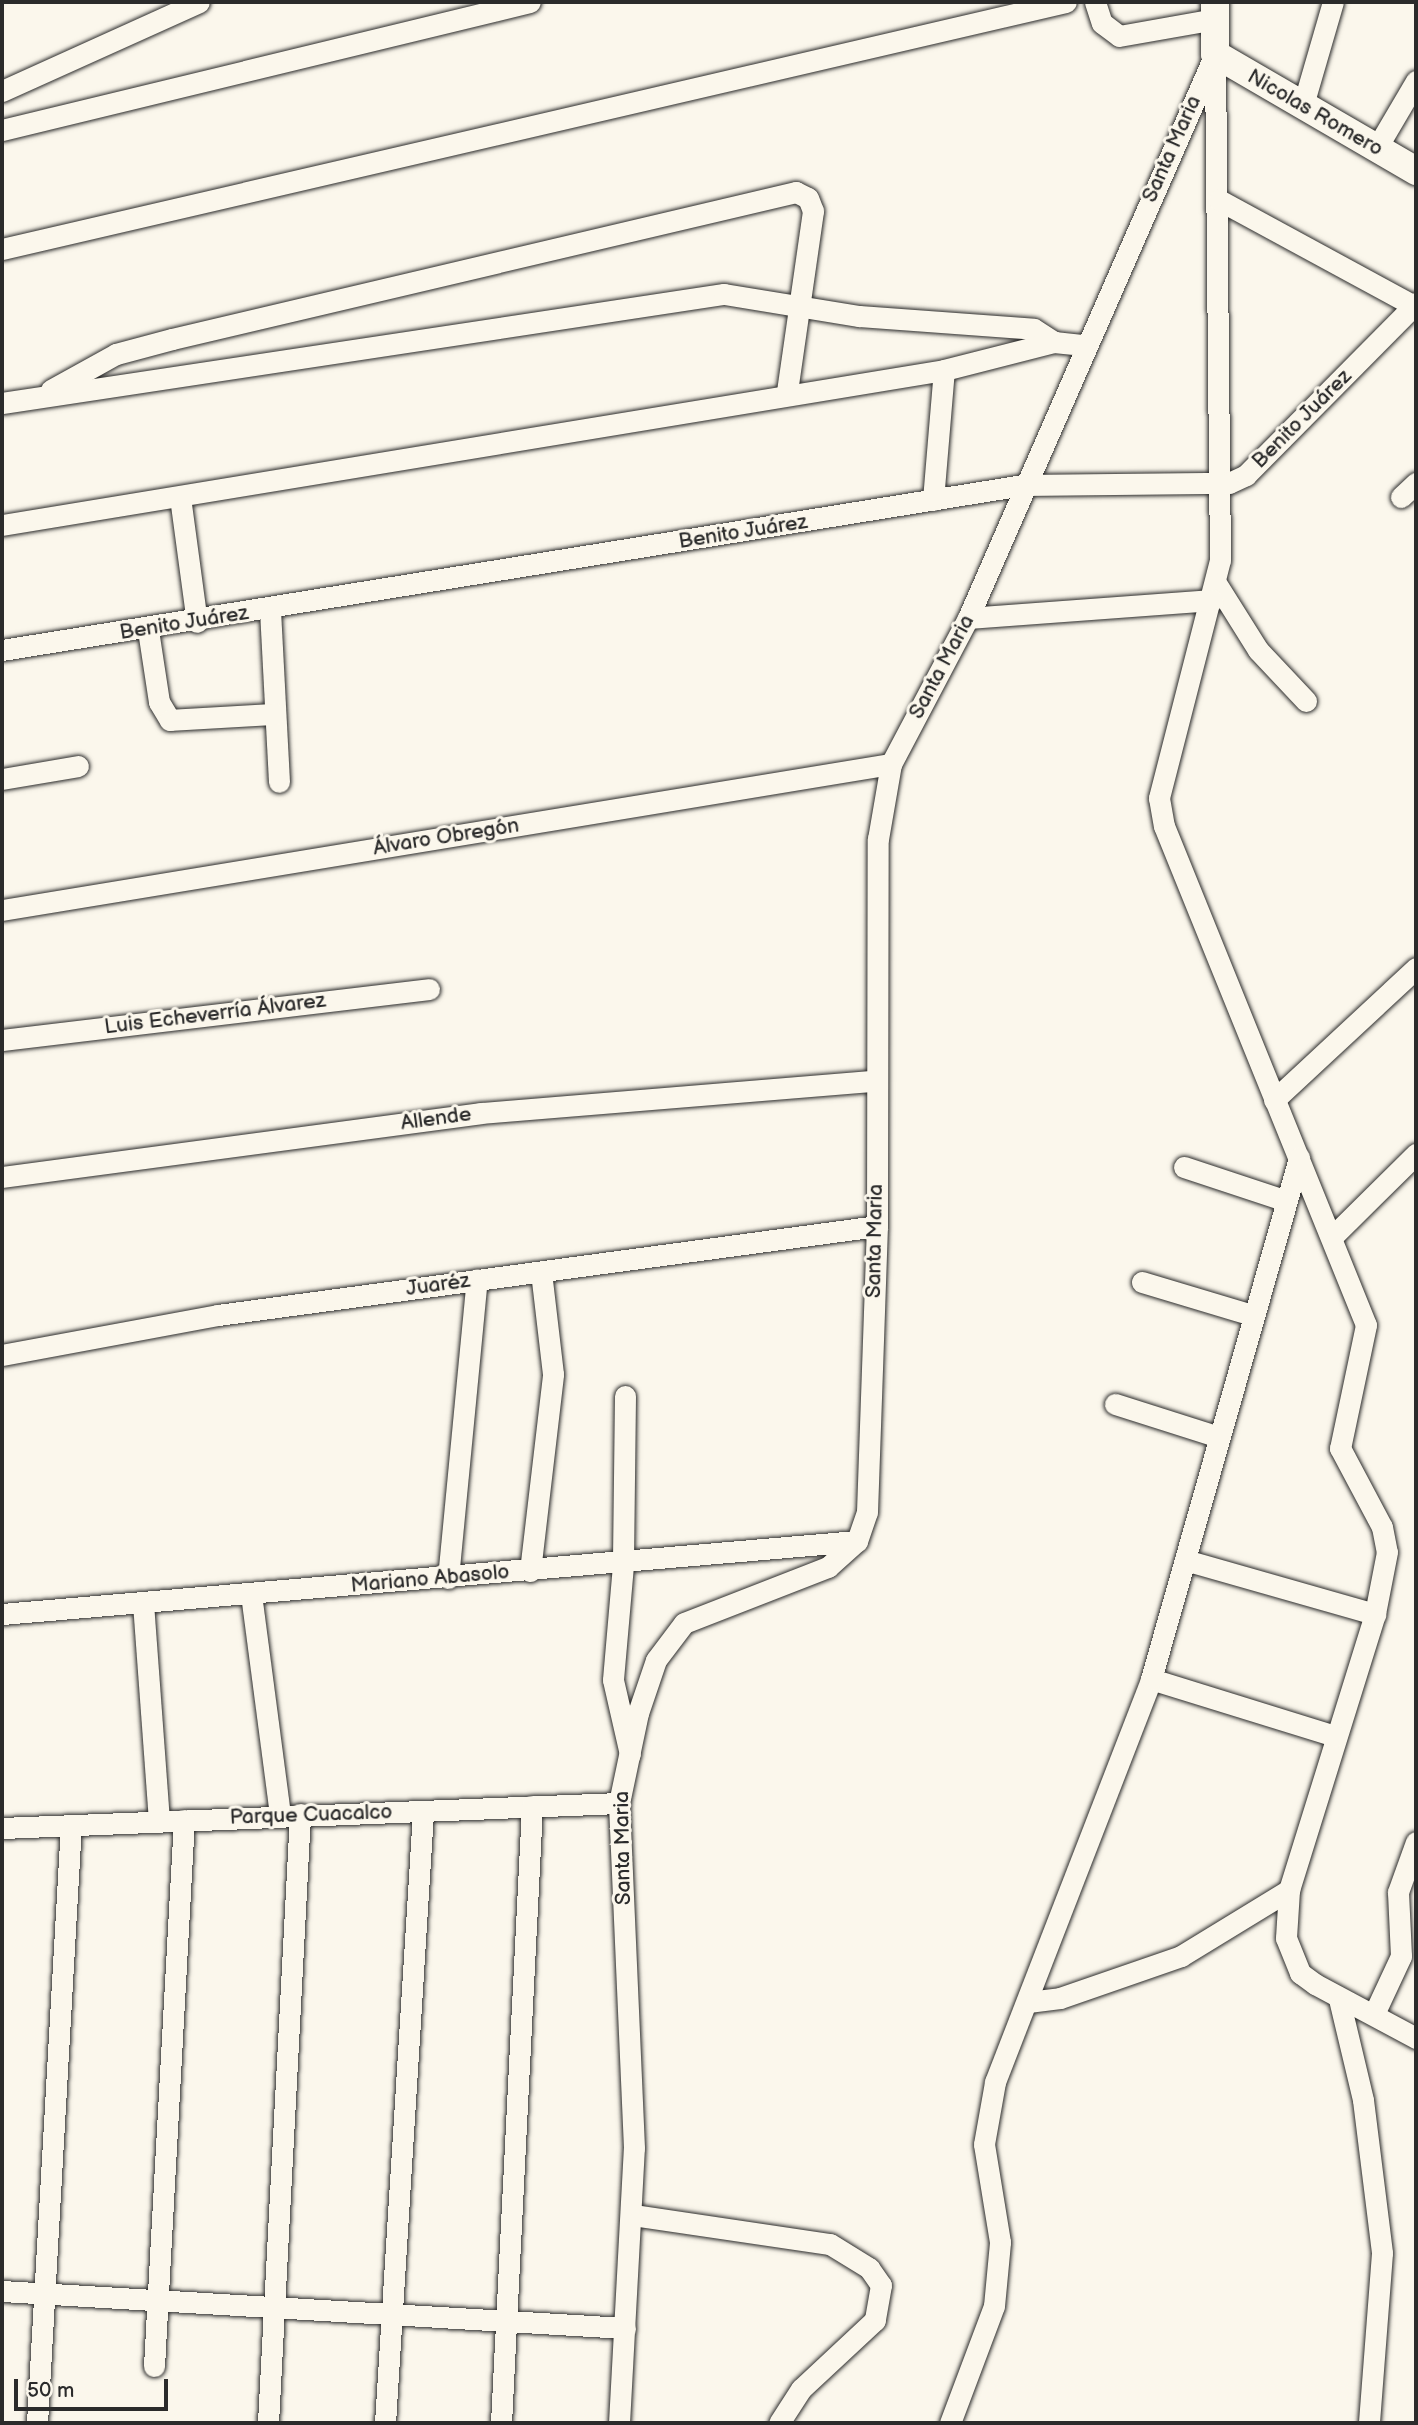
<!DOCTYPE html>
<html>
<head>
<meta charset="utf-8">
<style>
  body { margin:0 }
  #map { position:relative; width:1418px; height:2425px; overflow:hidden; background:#fbf7ec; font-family:"Balsamiq Sans",sans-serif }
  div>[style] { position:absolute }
  .roads { filter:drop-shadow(0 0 2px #2b2b2b) drop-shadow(0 0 2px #2b2b2b) }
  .minor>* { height:21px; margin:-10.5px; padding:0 10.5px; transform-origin:10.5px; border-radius:10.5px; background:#fbf7ec }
  .secondary>* { height:28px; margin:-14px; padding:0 14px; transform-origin:14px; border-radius:14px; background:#fbf7ec }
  span { translate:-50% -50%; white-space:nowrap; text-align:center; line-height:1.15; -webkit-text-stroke:6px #fbf7ec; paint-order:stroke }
  .street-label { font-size:21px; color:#2b2b2b }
  .frame { position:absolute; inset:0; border:4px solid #2b2b2b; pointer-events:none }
  .scale { position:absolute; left:14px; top:2379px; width:154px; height:32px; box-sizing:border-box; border:4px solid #2b2b2b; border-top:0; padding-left:9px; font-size:21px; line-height:24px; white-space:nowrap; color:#2b2b2b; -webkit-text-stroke:5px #fbf7ec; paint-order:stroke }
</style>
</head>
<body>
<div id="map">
  <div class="roads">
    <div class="minor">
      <div style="left:1095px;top:2px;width:22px;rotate:72deg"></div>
      <div style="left:1102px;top:23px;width:21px;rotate:37deg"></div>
      <div style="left:1119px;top:36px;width:97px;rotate:-10deg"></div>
      <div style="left:1215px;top:60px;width:500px;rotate:89.43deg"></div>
      <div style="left:1220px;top:560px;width:246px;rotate:104.4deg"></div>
      <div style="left:1159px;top:798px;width:28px;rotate:80deg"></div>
      <div style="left:1164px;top:826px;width:538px;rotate:67.96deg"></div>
      <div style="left:1366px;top:1325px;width:126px;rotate:101.9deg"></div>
      <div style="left:1340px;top:1448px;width:89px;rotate:62deg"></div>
      <div style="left:1382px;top:1527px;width:25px;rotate:79deg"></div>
      <div style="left:1387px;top:1552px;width:63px;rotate:101deg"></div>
      <div style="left:1375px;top:1614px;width:289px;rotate:107.3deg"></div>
      <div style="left:1289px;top:1890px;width:48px;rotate:93.6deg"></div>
      <div style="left:1286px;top:1938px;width:38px;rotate:68deg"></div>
      <div style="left:1300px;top:1973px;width:19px;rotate:36deg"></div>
      <div style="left:1315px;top:1984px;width:115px;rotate:28.1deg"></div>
      <div style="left:2px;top:91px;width:216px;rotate:-24.3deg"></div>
      <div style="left:1303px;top:105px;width:107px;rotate:-73.8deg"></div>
      <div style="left:2px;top:130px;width:543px;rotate:-13.63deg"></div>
      <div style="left:1376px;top:149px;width:79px;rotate:-59.5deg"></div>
      <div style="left:1219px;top:200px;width:224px;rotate:28.5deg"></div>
      <div style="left:2px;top:249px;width:1092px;rotate:-13.07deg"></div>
      <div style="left:51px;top:390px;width:74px;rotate:-29deg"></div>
      <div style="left:116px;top:354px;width:58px;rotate:-15deg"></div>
      <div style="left:172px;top:339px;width:641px;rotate:-13.26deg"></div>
      <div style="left:796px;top:192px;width:13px;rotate:27deg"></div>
      <div style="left:808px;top:198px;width:14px;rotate:69deg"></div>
      <div style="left:813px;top:211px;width:183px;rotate:98.2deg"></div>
      <div style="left:2px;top:403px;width:730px;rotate:-8.59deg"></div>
      <div style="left:724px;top:294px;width:137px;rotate:9.3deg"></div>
      <div style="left:859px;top:316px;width:175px;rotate:4.2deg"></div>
      <div style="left:1034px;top:329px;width:24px;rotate:33deg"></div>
      <div style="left:180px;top:497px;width:126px;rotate:82.3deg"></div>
      <div style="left:1401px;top:497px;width:21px;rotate:-43deg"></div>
      <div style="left:933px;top:500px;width:130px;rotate:-85.2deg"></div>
      <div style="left:2px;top:525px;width:955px;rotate:-9.34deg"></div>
      <div style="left:944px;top:370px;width:114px;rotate:-14.3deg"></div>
      <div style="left:1054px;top:342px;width:30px;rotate:6deg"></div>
      <div style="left:1216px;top:583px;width:79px;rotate:57.9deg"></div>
      <div style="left:1258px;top:650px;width:70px;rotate:46.7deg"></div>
      <div style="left:270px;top:610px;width:172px;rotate:87deg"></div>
      <div style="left:968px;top:618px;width:245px;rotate:-4.2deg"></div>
      <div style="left:148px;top:630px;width:73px;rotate:81.3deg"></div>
      <div style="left:159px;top:702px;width:21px;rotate:59deg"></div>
      <div style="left:170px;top:720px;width:105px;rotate:-3.3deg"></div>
      <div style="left:2px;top:650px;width:1034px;rotate:-9.18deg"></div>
      <div style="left:1023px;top:485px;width:206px;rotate:-0.6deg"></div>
      <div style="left:1229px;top:483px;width:19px;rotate:-25deg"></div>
      <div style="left:1246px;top:475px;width:242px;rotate:-45.3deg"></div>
      <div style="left:2px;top:779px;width:77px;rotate:-9.7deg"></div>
      <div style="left:2px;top:910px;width:901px;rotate:-9.33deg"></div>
      <div style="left:2px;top:1040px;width:430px;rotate:-6.8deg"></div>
      <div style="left:1274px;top:1100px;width:194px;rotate:-42.9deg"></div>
      <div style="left:1184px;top:1167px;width:105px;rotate:18.3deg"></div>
      <div style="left:2px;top:1177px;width:483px;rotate:-7.6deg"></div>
      <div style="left:481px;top:1113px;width:393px;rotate:-4.7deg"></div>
      <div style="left:1333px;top:1236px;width:117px;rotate:-44.7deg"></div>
      <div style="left:1142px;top:1282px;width:115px;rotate:16.7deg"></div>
      <div style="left:2px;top:1355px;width:220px;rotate:-10.5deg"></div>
      <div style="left:218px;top:1315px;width:665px;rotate:-7.69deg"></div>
      <div style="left:625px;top:1396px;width:169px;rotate:90.7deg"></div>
      <div style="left:623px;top:1565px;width:115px;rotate:95deg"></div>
      <div style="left:613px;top:1680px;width:76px;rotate:77.1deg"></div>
      <div style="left:1115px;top:1404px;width:106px;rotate:17.6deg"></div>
      <div style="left:1185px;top:1560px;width:198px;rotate:15.9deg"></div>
      <div style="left:530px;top:1571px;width:198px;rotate:-83.3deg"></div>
      <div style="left:553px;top:1374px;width:103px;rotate:-96.7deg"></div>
      <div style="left:448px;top:1578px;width:300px;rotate:-84.5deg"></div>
      <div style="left:251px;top:1594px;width:222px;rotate:82.5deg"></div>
      <div style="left:143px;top:1603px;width:217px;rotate:85.8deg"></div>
      <div style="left:2px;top:1614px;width:858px;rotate:-4.88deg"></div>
      <div style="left:1151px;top:1679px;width:193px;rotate:17.2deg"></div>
      <div style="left:2px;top:1828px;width:618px;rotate:-2.32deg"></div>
      <div style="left:1339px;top:1999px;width:104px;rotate:76.6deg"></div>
      <div style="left:1363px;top:2100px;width:154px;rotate:82.9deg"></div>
      <div style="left:1382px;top:2253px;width:170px;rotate:94.4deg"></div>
      <div style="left:1028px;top:2002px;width:32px;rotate:-7deg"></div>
      <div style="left:1060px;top:1998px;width:128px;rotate:-19.1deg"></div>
      <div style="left:1181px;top:1956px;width:127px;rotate:-31.4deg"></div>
      <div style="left:1374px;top:2014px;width:64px;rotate:-65deg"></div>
      <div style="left:1401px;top:1956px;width:64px;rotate:-92.7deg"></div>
      <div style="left:1398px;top:1892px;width:53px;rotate:-70.2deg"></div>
      <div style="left:633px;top:2215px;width:199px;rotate:8.4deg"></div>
      <div style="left:830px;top:2244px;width:46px;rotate:31.6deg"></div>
      <div style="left:869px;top:2268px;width:21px;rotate:55deg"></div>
      <div style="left:881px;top:2285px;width:36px;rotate:100deg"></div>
      <div style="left:875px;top:2320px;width:101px;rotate:137deg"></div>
      <div style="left:801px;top:2389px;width:40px;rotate:122.9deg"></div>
      <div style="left:2px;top:2291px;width:624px;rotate:3.4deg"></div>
      <div style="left:154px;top:2366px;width:547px;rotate:-86.86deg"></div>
      <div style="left:37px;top:2423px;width:599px;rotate:-86.75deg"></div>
      <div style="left:268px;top:2423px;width:610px;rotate:-86.99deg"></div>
      <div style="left:385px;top:2423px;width:612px;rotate:-86.44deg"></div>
      <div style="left:501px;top:2423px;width:618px;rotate:-87.12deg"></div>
      <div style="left:619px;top:2423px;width:275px;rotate:-86.9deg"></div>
      <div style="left:634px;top:2148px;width:345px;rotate:-92.5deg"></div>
      <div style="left:619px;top:1803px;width:92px;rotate:-78.1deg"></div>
      <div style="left:638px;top:1713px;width:56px;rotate:-71.2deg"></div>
      <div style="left:656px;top:1660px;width:46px;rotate:-52.9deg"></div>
      <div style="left:684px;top:1623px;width:155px;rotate:-21.3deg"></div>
      <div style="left:828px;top:1567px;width:39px;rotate:-42deg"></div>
      <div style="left:857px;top:1541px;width:31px;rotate:-71deg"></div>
      <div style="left:867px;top:1512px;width:286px;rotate:-88deg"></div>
      <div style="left:877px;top:1226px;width:387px;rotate:-89.9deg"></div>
      <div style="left:878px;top:839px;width:76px;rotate:-80.2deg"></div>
      <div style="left:891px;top:764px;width:165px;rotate:-62.2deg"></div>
      <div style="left:968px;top:618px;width:616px;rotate:-66.35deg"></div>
      <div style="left:950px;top:2423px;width:125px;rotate:-69.4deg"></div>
      <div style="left:994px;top:2306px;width:64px;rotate:-84.6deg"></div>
      <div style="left:1000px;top:2242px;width:99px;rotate:-99.3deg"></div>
      <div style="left:984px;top:2144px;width:63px;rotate:-79.9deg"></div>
      <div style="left:995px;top:2082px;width:432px;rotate:-68.8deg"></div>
      <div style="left:1151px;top:1679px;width:542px;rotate:-74.14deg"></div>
    </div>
    <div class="secondary">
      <div style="left:1215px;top:2px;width:52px;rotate:90deg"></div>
      <div style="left:1215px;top:54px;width:233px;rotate:30.2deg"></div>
    </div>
  </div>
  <div class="street-label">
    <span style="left:1315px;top:113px;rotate:30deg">Nicolas Romero</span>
    <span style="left:1172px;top:149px;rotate:-66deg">Santa Maria</span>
    <span style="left:1302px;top:419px;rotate:-45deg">Benito Juárez</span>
    <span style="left:743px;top:532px;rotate:-9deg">Benito Juárez</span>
    <span style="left:184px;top:623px;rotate:-9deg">Benito Juárez</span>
    <span style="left:942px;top:667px;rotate:-62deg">Santa Maria</span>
    <span style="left:446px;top:837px;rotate:-9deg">Álvaro Obregón</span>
    <span style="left:215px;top:1014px;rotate:-7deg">Luis Echeverría Álvarez</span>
    <span style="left:436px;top:1119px;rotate:-8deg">Allende</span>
    <span style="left:875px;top:1241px;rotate:-89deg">Santa Maria</span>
    <span style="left:438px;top:1285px;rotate:-8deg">Juaréz</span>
    <span style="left:430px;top:1579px;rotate:-5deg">Mariano Abasolo</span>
    <span style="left:311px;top:1815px;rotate:-2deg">Parque Cuacalco</span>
    <span style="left:623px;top:1848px;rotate:-91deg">Santa Maria</span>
  </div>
  <div class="frame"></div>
  <div class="scale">50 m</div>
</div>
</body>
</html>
